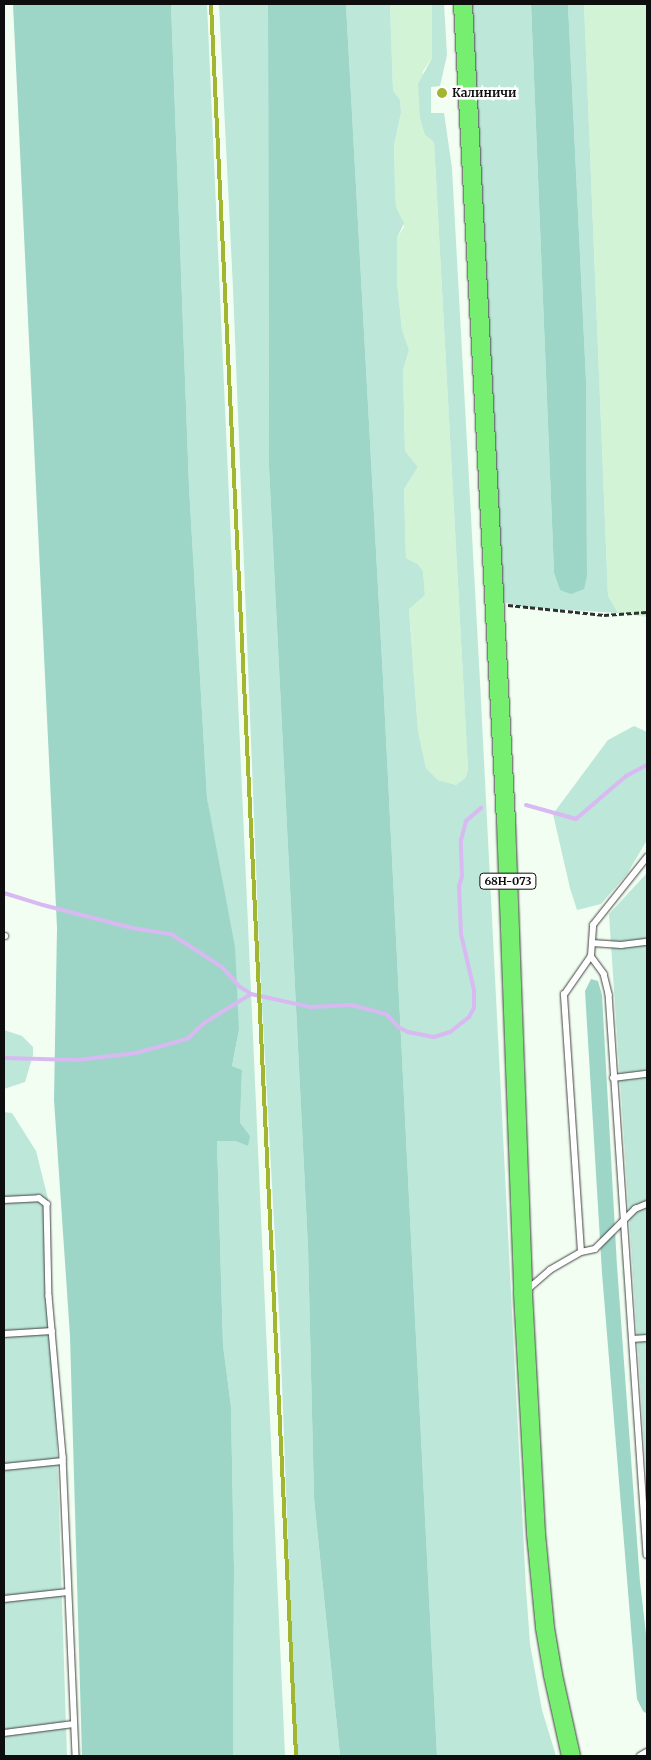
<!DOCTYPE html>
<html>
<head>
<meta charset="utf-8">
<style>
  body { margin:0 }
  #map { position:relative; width:651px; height:1760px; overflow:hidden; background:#f1fef1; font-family:Merriweather,serif }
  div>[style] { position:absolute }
  .farmland>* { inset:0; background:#d2f3d6 }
  .green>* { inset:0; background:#bce7d9 }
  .forest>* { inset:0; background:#9dd6c7 }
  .stream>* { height:4px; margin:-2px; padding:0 2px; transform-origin:2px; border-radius:2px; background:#d9b9f2 }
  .path>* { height:2.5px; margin-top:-1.25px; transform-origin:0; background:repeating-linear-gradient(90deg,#303030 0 5px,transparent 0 7.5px) }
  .roads { filter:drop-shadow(0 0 1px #414141) drop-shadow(0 0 1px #414141) }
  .service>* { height:5.5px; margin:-2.75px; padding:0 2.75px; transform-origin:2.75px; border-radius:2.75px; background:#fff }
  .primary>* { height:18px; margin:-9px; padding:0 9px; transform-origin:9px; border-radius:9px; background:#76ef70 }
  .rail>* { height:4px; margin:-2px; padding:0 2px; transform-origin:2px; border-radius:2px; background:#a2b62f }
  .dots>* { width:14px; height:14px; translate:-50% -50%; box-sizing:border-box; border:2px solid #fff; border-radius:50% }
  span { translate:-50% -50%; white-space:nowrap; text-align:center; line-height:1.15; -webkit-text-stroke:5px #fff; paint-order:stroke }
  .shield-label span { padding:1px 4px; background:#fff; border:1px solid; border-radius:4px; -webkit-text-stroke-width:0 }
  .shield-label { font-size:11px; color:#0e0e0e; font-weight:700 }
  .poi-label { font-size:12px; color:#0e0e0e; font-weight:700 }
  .left { translate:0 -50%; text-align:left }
  .frame { position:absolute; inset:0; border:5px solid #0e0e0e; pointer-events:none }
</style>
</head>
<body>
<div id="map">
  <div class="farmland">
    <div style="clip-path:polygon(390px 4px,432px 4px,432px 58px,423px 71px,425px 135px,434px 142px,468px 769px,466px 777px,456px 785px,438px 780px,426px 768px,418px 731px,409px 608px,425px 595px,423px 571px,418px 564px,406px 558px,404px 489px,418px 467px,405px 451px,403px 370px,409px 350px,402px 330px,397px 282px,397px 238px,404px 227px,402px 219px,396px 207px,395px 186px,394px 145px,401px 113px,400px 100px,393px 90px)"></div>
    <div style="clip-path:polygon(584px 4px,647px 4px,647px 617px,618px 613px,608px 596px)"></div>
  </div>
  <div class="green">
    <div style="clip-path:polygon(171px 4px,207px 4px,285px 1756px,233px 1756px,234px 1568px,231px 1407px,223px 1345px,217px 1141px,235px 1141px,248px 1146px,240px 1123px,242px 1070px,232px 1066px,239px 1030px,207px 798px,189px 486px)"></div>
    <div style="clip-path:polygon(219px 4px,268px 4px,269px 467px,308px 1248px,314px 1498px,340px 1756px,296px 1756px,280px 1330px,260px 968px,233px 288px)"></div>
    <div style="clip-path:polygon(346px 4px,390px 4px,393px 90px,400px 100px,401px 113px,394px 145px,395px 186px,396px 207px,404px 223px,397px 238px,397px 282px,402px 330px,409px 350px,403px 370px,405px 451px,418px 467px,404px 489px,406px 558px,418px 564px,423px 571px,425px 595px,409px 609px,418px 731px,426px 768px,438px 780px,456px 785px,466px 777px,468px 769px,434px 142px,425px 135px,420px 118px,418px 84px,432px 58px,432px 4px,444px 4px,447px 55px,440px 86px,431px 87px,431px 113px,444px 113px,452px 168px,480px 682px,526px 1589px,530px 1644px,542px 1710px,556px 1756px,437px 1756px,383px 678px)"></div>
    <div style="clip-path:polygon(472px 4px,531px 4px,554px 573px,560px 590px,587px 576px,586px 380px,568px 4px,584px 4px,608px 596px,618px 613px,520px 607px,504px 602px,500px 593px)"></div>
    <div style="clip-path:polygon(634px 726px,647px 732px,647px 840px,627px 874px,601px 904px,577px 910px,570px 888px,553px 814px,608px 740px)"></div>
    <div style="clip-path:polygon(647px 873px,647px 1485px,609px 914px)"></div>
    <div style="clip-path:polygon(4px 1030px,22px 1036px,33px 1047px,33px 1055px,25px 1082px,4px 1089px)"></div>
    <div style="clip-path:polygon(4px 1112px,12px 1113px,36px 1151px,49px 1203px,67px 1756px,4px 1756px)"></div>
  </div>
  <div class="forest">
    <div style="clip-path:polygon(13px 4px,171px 4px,189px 486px,207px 798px,235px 947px,239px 1030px,232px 1066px,242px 1070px,240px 1123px,250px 1136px,248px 1146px,235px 1141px,217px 1141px,223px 1345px,231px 1407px,234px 1568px,233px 1756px,82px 1756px,70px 1336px,54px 1100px,57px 928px)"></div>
    <div style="clip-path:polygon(268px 4px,346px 4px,383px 678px,437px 1756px,340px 1756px,314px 1498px,308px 1248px,269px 467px)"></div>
    <div style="clip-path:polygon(531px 4px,568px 4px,586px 380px,587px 576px,584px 589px,571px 594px,560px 590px,554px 573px)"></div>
    <div style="clip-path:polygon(591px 979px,598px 981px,602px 995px,617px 1266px,640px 1582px,647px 1643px,647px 1714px,643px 1711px,637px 1699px,635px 1677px,602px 1273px,585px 991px)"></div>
  </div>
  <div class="stream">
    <div style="left:526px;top:805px;width:52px;rotate:15.6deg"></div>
    <div style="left:576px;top:819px;width:66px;rotate:-40.7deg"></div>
    <div style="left:626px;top:776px;width:24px;rotate:-28deg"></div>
    <div style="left:4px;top:893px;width:41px;rotate:17.1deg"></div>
    <div style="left:43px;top:905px;width:92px;rotate:14.5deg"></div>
    <div style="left:132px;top:928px;width:39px;rotate:9deg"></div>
    <div style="left:171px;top:934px;width:61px;rotate:32.9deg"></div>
    <div style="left:222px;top:967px;width:27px;rotate:48deg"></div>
    <div style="left:240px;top:987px;width:13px;rotate:32deg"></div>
    <div style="left:251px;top:994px;width:60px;rotate:12.4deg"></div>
    <div style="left:310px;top:1007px;width:42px;rotate:-2.7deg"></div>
    <div style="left:352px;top:1005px;width:35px;rotate:15deg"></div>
    <div style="left:386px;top:1014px;width:18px;rotate:47deg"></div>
    <div style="left:398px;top:1027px;width:11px;rotate:27deg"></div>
    <div style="left:408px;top:1032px;width:26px;rotate:11deg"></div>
    <div style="left:434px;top:1037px;width:17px;rotate:-17deg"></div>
    <div style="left:450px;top:1032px;width:24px;rotate:-38deg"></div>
    <div style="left:469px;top:1017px;width:10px;rotate:-61deg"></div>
    <div style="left:474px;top:1008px;width:18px;rotate:-90deg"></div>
    <div style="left:474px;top:990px;width:57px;rotate:-103.1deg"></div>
    <div style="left:461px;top:934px;width:48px;rotate:-92.4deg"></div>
    <div style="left:459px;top:886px;width:9px;rotate:-72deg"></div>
    <div style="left:462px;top:877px;width:37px;rotate:-92deg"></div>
    <div style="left:461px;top:840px;width:20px;rotate:-75deg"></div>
    <div style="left:466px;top:821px;width:20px;rotate:-41deg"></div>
    <div style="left:4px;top:1058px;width:73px;rotate:1.6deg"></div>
    <div style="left:77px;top:1060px;width:59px;rotate:-6.8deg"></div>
    <div style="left:136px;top:1053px;width:53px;rotate:-15.4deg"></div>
    <div style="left:187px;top:1039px;width:23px;rotate:-43deg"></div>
    <div style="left:204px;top:1023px;width:55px;rotate:-31.7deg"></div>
  </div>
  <div class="path">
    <div style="left:508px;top:605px;width:97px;rotate:5.9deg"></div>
    <div style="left:604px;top:615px;width:43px;rotate:-4deg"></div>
  </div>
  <div class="roads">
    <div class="service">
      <div style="left:4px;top:936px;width:1px"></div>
      <div style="left:592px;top:943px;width:29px;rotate:4deg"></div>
      <div style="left:621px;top:945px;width:26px;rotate:-7deg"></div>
      <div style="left:591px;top:956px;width:22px;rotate:54deg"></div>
      <div style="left:604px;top:974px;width:21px;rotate:76deg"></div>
      <div style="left:609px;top:994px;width:562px;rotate:86.12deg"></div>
      <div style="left:613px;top:1078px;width:34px;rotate:-7deg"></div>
      <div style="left:4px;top:1200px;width:35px;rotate:-3deg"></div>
      <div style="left:39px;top:1198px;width:10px;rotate:37deg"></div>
      <div style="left:47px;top:1204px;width:92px;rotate:88.8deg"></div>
      <div style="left:49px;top:1296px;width:162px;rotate:85deg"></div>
      <div style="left:63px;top:1457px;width:299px;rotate:87.5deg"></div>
      <div style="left:581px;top:1252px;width:258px;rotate:-93.8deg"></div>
      <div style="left:564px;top:995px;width:47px;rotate:-55.3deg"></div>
      <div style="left:591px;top:956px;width:31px;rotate:-86deg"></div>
      <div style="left:593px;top:925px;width:87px;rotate:-51.5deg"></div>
      <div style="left:527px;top:1290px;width:30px;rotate:-41deg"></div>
      <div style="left:550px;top:1270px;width:36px;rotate:-30deg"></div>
      <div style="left:581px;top:1252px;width:14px;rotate:-12deg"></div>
      <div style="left:595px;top:1249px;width:57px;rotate:-45deg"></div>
      <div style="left:635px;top:1209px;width:13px;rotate:-23deg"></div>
      <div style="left:4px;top:1334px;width:48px;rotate:-3.6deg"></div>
      <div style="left:632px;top:1339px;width:15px;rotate:-4deg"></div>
      <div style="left:4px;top:1467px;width:59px;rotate:-5.8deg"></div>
      <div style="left:4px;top:1599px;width:64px;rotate:-6.2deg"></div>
      <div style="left:4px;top:1733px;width:70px;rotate:-7.4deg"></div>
      <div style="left:640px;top:1756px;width:8px;rotate:-30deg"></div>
    </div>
    <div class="primary">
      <div style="left:463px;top:4px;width:818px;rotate:86.99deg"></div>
      <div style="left:506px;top:821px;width:472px;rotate:87.9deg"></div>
      <div style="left:523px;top:1293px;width:241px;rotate:86.9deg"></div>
      <div style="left:536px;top:1534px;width:94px;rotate:84.5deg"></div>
      <div style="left:545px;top:1628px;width:48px;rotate:80.3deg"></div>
      <div style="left:553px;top:1675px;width:83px;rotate:77.5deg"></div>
    </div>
  </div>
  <div class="rail">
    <div style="left:211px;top:4px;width:1754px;rotate:87.22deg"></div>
  </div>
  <div class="dots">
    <div style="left:442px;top:93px;background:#a2b62f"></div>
  </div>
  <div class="shield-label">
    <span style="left:508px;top:881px">68Н-073</span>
  </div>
  <div class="poi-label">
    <span class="left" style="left:452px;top:93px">Калиничи</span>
  </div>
  <div class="frame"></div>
</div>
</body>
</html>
